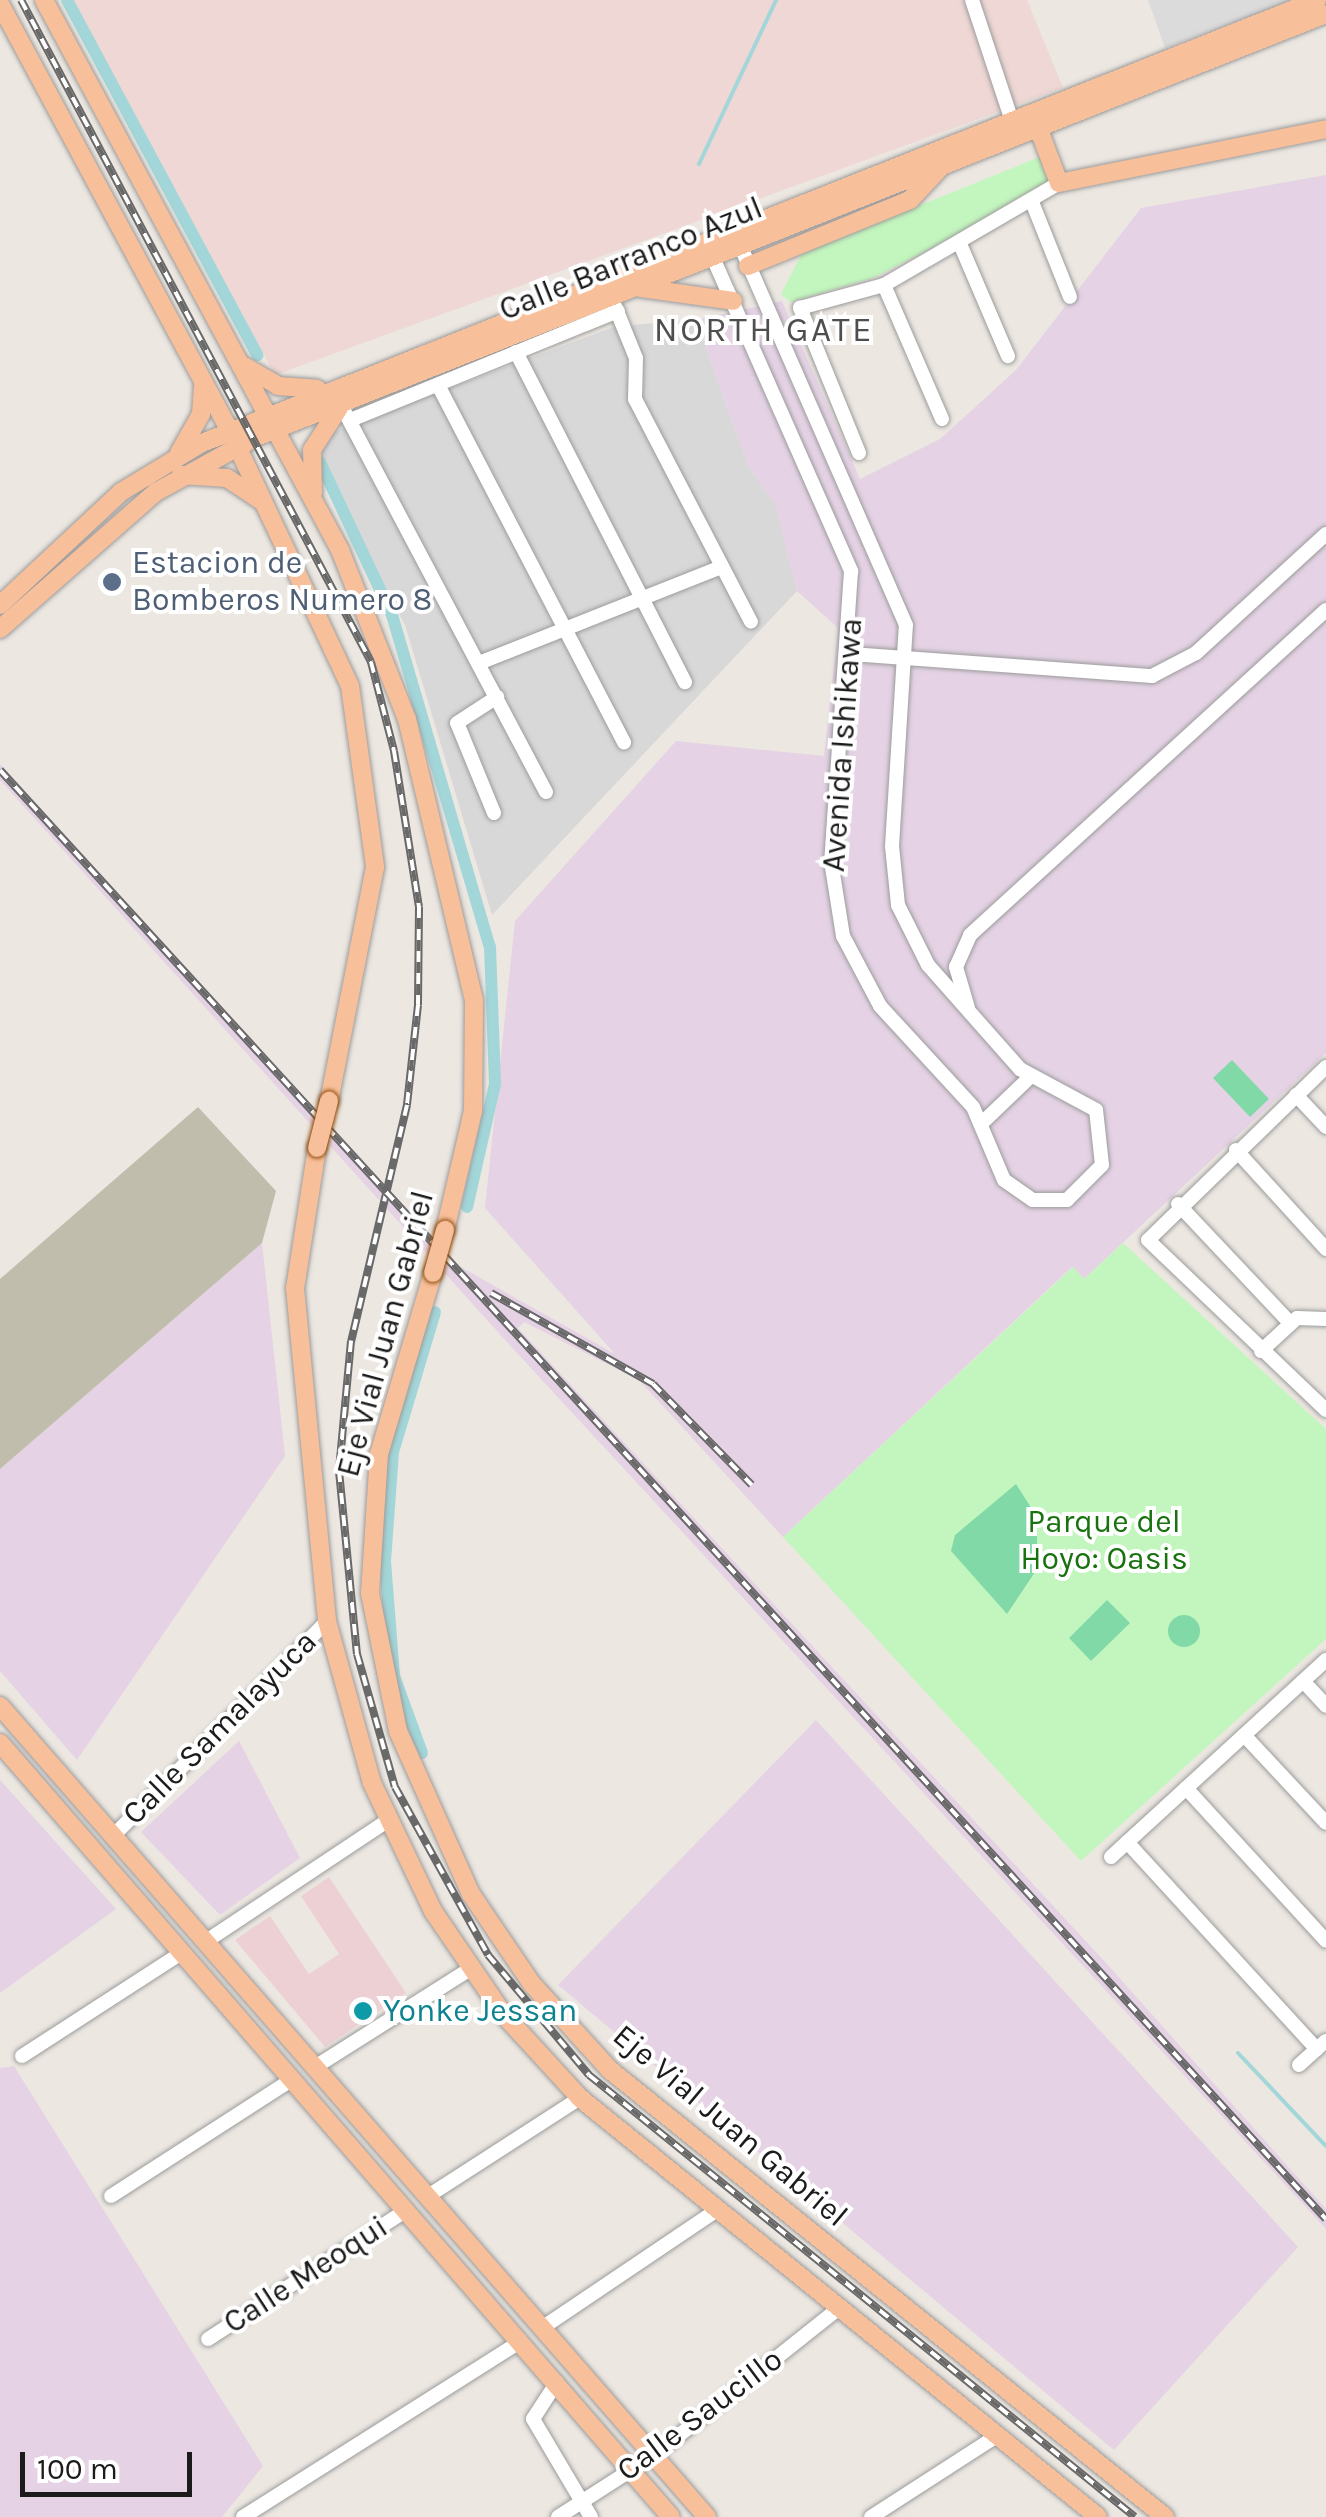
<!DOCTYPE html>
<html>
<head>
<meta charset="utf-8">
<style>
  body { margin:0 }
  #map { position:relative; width:1326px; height:2517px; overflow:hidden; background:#ece7e1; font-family:Karla,sans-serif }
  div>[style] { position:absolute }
  .residential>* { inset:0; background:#d9d8d8 }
  .commercial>* { inset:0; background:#edd0d4 }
  .industrial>* { inset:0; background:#e5d3e5 }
  .military>* { inset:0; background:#eed7d4 }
  .construction>* { inset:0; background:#c0bdad }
  .park>* { inset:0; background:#c3f6be }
  .pitch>* { inset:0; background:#81d9a8 }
  .round { border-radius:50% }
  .parking>* { inset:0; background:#dbdbdb }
  .stream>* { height:4px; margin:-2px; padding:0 2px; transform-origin:2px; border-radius:2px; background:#a2d6d9 }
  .canal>* { height:12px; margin:-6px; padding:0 6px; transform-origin:6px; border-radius:6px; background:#a2d6d9 }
  .roads { filter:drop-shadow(0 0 2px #9c9c9c) drop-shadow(0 0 2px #9c9c9c) }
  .minor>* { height:14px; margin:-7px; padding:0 7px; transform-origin:7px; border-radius:7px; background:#fff }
  .major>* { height:18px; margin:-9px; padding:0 9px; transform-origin:9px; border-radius:9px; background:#f8bf9b }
  .rail>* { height:8px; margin-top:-4px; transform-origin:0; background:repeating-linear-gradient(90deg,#fff 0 11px,#696969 0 22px); box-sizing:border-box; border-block:2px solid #696969 }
  .bridges { filter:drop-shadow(0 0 2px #8c4806) drop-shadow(0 0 2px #8c4806) }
  .major-bridge>* { height:18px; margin:-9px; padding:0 9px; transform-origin:9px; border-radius:9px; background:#f8bf9b }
  .dots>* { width:28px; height:28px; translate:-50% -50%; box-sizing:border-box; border:5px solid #fff; border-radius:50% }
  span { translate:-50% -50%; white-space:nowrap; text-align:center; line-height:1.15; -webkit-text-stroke:8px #fff; paint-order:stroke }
  .street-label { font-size:32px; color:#1b1b1b }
  .service-label { font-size:32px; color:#4e5e75 }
  .left { translate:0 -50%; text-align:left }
  .park-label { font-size:32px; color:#18730f }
  .culture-label { font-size:32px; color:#0d838f }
  .neighbourhood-label { font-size:35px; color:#4e4e4e; letter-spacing:2.5px }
  .scale { position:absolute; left:20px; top:2452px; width:172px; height:45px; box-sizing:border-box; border:5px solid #1b1b1b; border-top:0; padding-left:12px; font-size:30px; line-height:35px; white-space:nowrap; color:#1b1b1b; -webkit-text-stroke:8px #fff; paint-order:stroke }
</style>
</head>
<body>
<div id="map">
  <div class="residential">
    <div style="clip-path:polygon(696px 320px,748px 465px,776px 506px,797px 591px,492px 915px,405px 625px,329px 483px,321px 445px,330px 433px,616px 326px)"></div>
  </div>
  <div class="commercial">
    <div style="clip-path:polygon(329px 1877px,406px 1993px,325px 2047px,235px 1940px,270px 1916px,309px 1974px,339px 1954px,301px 1896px)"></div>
  </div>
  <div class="industrial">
    <div style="clip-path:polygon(1326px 175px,1326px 1053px,1084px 1279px,1072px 1267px,783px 1537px,639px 1380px,524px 1322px,518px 1328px,1106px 1963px,1326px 2209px,1326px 2229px,506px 1341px,0 780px,0 764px,459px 1266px,615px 1354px,485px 1208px,515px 921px,676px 741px,824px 756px,838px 628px,797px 591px,776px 506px,748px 465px,696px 320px,782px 301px,860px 479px,940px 439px,1016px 370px,1141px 208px)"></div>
    <div style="clip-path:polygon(262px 1243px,285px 1456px,77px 1760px,0 1671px,0 1469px)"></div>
    <div style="clip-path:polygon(816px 1720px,1298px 2247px,1114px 2450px,558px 1985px)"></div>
    <div style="clip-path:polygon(239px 1741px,300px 1858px,220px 1915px,141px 1832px)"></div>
    <div style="clip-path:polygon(0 1780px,116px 1909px,0 1993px)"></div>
    <div style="clip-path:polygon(14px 2066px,263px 2466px,222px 2517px,0 2517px,0 2068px)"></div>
  </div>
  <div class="military">
    <div style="clip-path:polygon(72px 0,1027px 0,1063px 88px,275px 375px)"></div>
  </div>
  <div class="construction">
    <div style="clip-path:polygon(198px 1107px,276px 1191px,262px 1243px,0 1469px,0 1279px)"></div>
  </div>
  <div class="park">
    <div style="clip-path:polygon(1042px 156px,1056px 185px,873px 278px,790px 302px,781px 294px,802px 253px)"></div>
    <div style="clip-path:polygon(1123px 1243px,1326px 1429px,1326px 1639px,1081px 1861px,783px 1537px,1073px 1267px,1084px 1279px)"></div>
  </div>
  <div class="pitch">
    <div style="clip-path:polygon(1232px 1060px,1269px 1099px,1250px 1117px,1213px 1078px)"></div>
    <div style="clip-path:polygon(1016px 1484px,1037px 1517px,1037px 1569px,1007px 1614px,951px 1551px,955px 1535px)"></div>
    <div style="clip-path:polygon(1107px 1600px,1130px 1623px,1091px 1661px,1069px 1638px)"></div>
    <div class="round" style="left:1168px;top:1615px;width:32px;height:32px"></div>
  </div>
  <div class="parking">
    <div style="clip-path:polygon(1148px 0,1290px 0,1165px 48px)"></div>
  </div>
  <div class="stream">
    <div style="left:699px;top:164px;width:181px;rotate:-64.8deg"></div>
    <div style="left:1238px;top:2053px;width:128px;rotate:46.6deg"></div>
  </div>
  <div class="canal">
    <div style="left:67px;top:0;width:403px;rotate:61.8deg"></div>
    <div style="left:320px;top:462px;width:169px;rotate:64.8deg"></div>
    <div style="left:392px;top:615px;width:346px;rotate:73.6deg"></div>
    <div style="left:490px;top:947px;width:137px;rotate:87.9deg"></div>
    <div style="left:495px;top:1084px;width:126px;rotate:102.8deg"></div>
    <div style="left:422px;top:1753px;width:82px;rotate:-110deg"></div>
    <div style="left:394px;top:1676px;width:115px;rotate:-94.5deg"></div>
    <div style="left:385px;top:1561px;width:109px;rotate:-85.8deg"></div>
    <div style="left:393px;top:1452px;width:146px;rotate:-73.3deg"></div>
  </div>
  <div class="roads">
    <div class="minor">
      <div style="left:972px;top:0;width:134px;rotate:71.7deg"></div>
      <div style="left:1032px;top:202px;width:102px;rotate:68.2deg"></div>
      <div style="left:960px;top:244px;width:122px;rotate:66.8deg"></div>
      <div style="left:710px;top:251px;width:350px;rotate:66.2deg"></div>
      <div style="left:851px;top:571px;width:291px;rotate:93.9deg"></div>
      <div style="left:831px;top:861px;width:76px;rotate:80.9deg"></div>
      <div style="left:843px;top:936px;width:79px;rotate:62.1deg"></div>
      <div style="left:880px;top:1006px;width:137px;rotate:47.4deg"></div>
      <div style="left:973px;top:1107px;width:79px;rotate:67deg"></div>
      <div style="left:1004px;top:1180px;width:35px;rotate:35deg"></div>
      <div style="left:1033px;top:1200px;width:34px"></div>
      <div style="left:1067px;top:1200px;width:49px;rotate:-45deg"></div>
      <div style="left:1102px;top:1165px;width:55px;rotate:-96.2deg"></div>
      <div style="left:1096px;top:1110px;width:86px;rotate:-151.7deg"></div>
      <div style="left:1020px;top:1069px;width:139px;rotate:-131.5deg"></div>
      <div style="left:928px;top:965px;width:67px;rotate:-116.6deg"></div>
      <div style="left:898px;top:905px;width:59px;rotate:-95.8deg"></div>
      <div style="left:892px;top:846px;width:221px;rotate:-86.4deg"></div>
      <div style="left:906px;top:625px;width:420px;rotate:-113.6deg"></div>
      <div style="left:884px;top:285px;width:146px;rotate:66.6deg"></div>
      <div style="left:612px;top:299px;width:64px;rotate:67.9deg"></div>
      <div style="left:636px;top:358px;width:41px;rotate:91.4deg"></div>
      <div style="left:635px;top:399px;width:251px;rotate:62.5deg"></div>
      <div style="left:516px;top:352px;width:371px;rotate:62.9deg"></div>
      <div style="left:438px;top:385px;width:403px;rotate:62.5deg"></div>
      <div style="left:341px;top:405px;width:438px;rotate:62.1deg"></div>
      <div style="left:353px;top:419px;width:286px;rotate:-22.2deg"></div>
      <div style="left:859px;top:453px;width:157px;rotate:-112.1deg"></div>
      <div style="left:800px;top:308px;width:87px;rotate:-15.3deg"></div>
      <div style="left:884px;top:285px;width:203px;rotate:-30.2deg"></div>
      <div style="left:851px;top:654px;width:302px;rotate:4.2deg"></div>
      <div style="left:1152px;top:676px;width:50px;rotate:-27.6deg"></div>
      <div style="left:1196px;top:653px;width:176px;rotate:-42.5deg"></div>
      <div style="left:479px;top:663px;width:260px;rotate:-21.6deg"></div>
      <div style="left:494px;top:813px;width:97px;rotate:-112.3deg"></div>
      <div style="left:457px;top:723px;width:48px;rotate:-33deg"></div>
      <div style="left:968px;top:1008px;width:43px;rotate:-106.3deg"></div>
      <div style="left:956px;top:967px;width:35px;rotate:-66deg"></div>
      <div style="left:970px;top:935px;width:482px;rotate:-42.4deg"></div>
      <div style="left:1326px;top:1067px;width:248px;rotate:135.8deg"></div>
      <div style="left:1148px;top:1240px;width:246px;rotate:43.7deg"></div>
      <div style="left:1296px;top:1095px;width:44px;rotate:46.8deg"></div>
      <div style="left:982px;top:1123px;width:68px;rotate:-43.8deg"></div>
      <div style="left:1236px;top:1150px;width:134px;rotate:47.7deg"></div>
      <div style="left:1178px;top:1204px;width:163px;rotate:46.7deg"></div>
      <div style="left:1261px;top:1351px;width:49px;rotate:-42.5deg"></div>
      <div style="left:1297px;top:1318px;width:29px;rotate:2deg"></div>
      <div style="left:1303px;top:1681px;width:34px;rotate:47deg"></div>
      <div style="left:1244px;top:1735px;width:120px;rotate:47deg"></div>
      <div style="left:1186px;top:1788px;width:207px;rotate:47.5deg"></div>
      <div style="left:113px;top:1836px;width:303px;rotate:-45.1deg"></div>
      <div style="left:1127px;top:1842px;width:281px;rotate:47.5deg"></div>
      <div style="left:1111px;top:1857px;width:292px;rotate:-42.5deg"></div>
      <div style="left:205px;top:1942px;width:219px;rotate:-33.6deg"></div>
      <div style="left:22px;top:2056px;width:189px;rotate:-32.9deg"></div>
      <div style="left:1299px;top:2065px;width:36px;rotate:-42deg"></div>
      <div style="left:315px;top:2067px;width:183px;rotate:-32.3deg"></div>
      <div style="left:111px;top:2196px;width:214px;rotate:-32.8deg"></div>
      <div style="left:428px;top:2196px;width:181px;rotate:-32.8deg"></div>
      <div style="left:542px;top:2328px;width:211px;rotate:-34deg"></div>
      <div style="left:208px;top:2339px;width:235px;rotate:-33deg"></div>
      <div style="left:557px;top:2382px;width:44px;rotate:123deg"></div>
      <div style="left:533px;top:2419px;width:114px;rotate:59.4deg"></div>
      <div style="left:243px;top:2517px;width:329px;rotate:-32.3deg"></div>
      <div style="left:558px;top:2517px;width:113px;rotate:-32.7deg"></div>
      <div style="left:653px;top:2456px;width:238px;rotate:-38.5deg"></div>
      <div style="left:871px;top:2517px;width:151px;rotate:-32.8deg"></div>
    </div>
    <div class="major">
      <div style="left:44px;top:0;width:625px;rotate:61.71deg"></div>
      <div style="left:340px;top:550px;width:182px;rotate:68.4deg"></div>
      <div style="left:407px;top:719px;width:290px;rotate:76.6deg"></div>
      <div style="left:474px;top:1001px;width:110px;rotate:90.5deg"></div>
      <div style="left:473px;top:1111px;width:122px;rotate:103.2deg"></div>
      <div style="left:0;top:4px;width:485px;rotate:61.7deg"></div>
      <div style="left:230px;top:431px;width:282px;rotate:64.8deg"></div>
      <div style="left:350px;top:686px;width:183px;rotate:82.1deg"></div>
      <div style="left:375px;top:867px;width:238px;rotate:101.1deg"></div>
      <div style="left:1036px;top:122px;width:65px;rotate:69.3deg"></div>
      <div style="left:1059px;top:183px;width:272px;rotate:-11.4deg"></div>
      <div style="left:748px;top:266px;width:175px;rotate:-22.2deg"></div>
      <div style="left:910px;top:200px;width:44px;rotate:-46.8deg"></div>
      <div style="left:641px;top:288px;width:93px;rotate:8deg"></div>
      <div style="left:244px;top:366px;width:39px;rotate:30deg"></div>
      <div style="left:278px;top:386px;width:39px;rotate:4deg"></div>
      <div style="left:179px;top:453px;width:45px;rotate:-60.6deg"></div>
      <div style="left:201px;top:414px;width:28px;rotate:-86deg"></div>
      <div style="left:181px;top:475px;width:46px;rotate:3.7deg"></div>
      <div style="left:227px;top:478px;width:43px;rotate:33.7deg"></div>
      <div style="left:313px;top:493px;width:43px;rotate:-91.3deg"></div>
      <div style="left:312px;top:450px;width:50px;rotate:-57.3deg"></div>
      <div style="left:0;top:605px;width:166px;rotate:-43deg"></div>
      <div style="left:121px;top:492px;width:95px;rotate:-31.2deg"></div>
      <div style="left:202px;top:443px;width:1200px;rotate:-21.67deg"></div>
      <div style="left:0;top:629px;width:208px;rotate:-41.3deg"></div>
      <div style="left:156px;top:492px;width:114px;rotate:-28.8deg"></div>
      <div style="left:256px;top:437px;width:1151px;rotate:-21.57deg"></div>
      <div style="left:317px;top:1148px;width:142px;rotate:98.9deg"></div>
      <div style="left:295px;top:1288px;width:335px;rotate:84.5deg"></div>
      <div style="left:327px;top:1621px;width:168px;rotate:74.5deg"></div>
      <div style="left:372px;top:1783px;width:142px;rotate:64.5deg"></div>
      <div style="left:433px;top:1911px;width:126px;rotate:55.7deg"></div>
      <div style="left:504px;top:2015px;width:113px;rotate:47.5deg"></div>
      <div style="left:580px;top:2098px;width:666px;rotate:38.97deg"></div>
      <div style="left:433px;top:1273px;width:189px;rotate:106.6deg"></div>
      <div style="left:379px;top:1454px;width:139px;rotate:93.7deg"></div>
      <div style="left:370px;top:1593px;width:141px;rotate:78.5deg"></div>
      <div style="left:398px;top:1731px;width:179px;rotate:65.9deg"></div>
      <div style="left:471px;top:1894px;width:109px;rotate:55.9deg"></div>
      <div style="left:532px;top:1984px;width:116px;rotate:47.8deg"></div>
      <div style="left:610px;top:2070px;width:713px;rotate:38.85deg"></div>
      <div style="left:0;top:1706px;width:1076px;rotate:48.92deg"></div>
      <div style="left:0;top:1743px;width:1024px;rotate:49.08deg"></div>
    </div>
  </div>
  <div class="rail">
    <div style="left:21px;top:0;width:749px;rotate:62.13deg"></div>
    <div style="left:371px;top:662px;width:92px;rotate:75.5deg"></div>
    <div style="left:394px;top:751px;width:158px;rotate:80.9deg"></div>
    <div style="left:419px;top:907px;width:98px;rotate:90.6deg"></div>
    <div style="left:418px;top:1005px;width:101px;rotate:96.3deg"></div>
    <div style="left:407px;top:1105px;width:243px;rotate:103.3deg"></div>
    <div style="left:351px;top:1341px;width:131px;rotate:95.3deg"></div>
    <div style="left:339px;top:1471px;width:184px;rotate:84.4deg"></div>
    <div style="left:357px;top:1654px;width:138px;rotate:74.1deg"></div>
    <div style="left:395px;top:1787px;width:192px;rotate:61deg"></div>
    <div style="left:488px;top:1955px;width:157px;rotate:49.9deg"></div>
    <div style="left:589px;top:2075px;width:702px;rotate:38.99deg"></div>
    <div style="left:0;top:770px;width:1964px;rotate:47.54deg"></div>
    <div style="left:491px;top:1293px;width:186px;rotate:29.3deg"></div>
    <div style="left:653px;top:1384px;width:141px;rotate:45.6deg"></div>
  </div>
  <div class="bridges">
    <div class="major-bridge">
      <div style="left:317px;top:1148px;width:49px;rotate:-75.7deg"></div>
      <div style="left:433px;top:1273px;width:45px;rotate:-74.4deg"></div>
    </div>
  </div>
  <div class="dots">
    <div style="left:112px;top:582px;background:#5c6f8a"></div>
    <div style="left:363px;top:2011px;background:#0f9aa8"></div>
  </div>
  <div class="street-label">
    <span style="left:631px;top:259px;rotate:-22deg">Calle Barranco Azul</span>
    <span style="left:843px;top:745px;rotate:-86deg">Avenida Ishikawa</span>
    <span style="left:386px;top:1334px;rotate:-75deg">Eje Vial Juan Gabriel</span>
    <span style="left:220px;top:1728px;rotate:-45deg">Calle Samalayuca</span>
    <span style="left:730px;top:2126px;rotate:40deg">Eje Vial Juan Gabriel</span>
    <span style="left:306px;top:2275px;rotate:-33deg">Calle Meoqui</span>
    <span style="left:700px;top:2415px;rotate:-37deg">Calle Saucillo</span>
  </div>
  <div class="service-label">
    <span class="left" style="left:132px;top:582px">Estacion de<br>Bomberos Numero 8</span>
  </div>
  <div class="park-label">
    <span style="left:1104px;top:1541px">Parque del<br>Hoyo: Oasis</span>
  </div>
  <div class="culture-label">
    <span class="left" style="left:383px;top:2011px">Yonke Jessan</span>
  </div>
  <div class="neighbourhood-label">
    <span style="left:764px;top:330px">NORTH GATE</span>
  </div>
  <div class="scale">100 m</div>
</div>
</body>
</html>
